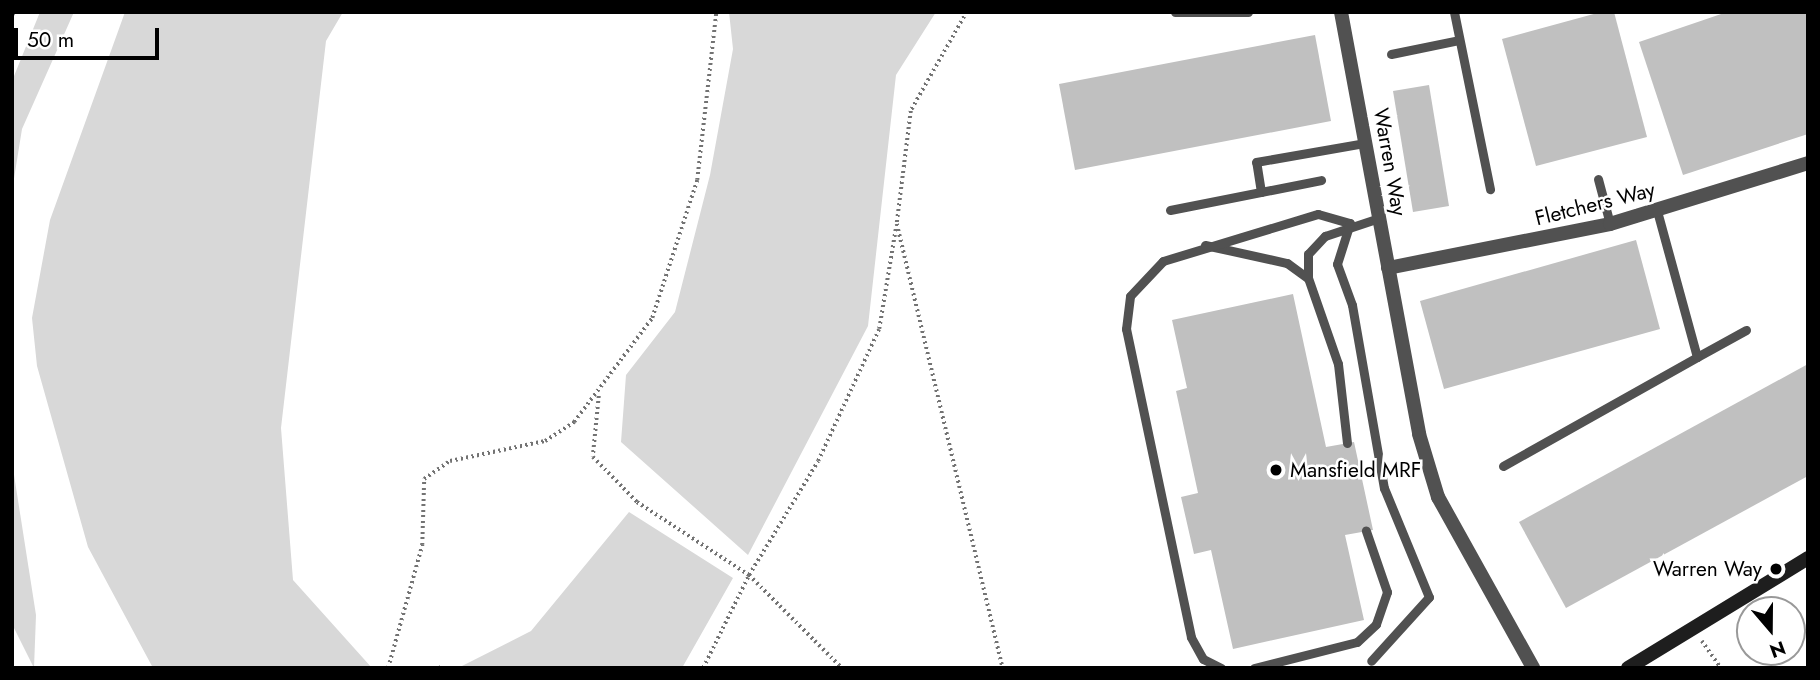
<!DOCTYPE html>
<html>
<head>
<meta charset="utf-8">
<style>
  body { margin:0 }
  #map { position:relative; width:1820px; height:680px; overflow:hidden; background:#fff; font-family:Jost,sans-serif }
  div>[style] { position:absolute }
  .green>* { inset:0; background:#d8d8d8 }
  .building>* { inset:0; background:#c0c0c0 }
  .path>* { height:3.5px; margin-top:-1.75px; transform-origin:0; background:repeating-linear-gradient(90deg,#737373 0 2px,transparent 0 5.5px) }
  .lane>* { height:9px; margin:-4.5px; padding:0 4.5px; transform-origin:4.5px; border-radius:4.5px; background:#515151 }
  .street>* { height:14px; margin:-7px; padding:0 7px; transform-origin:7px; border-radius:7px; background:#515151 }
  .secondary>* { height:14px; margin:-7px; padding:0 7px; transform-origin:7px; border-radius:7px; background:#1e1e1e }
  .dots>* { width:19px; height:19px; translate:-50% -50%; box-sizing:border-box; border:4px solid #fff; border-radius:50% }
  span { translate:-50% -50%; white-space:nowrap; text-align:center; line-height:1.15; -webkit-text-stroke:5px #fff; paint-order:stroke }
  .street-label { font-size:21px; color:#000 }
  .poi-label { font-size:21px; color:#000 }
  .left { translate:0 -50%; text-align:left }
  .right { translate:-100% -50%; text-align:right }
  .frame { position:absolute; inset:0; border:14px solid #000; pointer-events:none }
  .north { position:absolute; left:1736px; top:596px; width:70px; height:70px; box-sizing:border-box; background:#fff; border:2px solid #999; border-radius:50%; rotate:160deg; font-size:19px; font-weight:700; line-height:28px; text-align:center; color:#000 }
  .north::after { content:''; display:block; margin:auto; width:24px; height:32px; background:#000; clip-path:polygon(50% 0,100% 100%,50% 72%,0 100%) }
  .scale { position:absolute; left:14px; top:28px; width:145px; height:32px; box-sizing:border-box; border:4px solid #000; border-top:0; padding-left:9px; font-size:21px; line-height:24px; white-space:nowrap; color:#000; -webkit-text-stroke:5px #fff; paint-order:stroke }
</style>
</head>
<body>
<div id="map">
  <div class="green">
    <div style="clip-path:polygon(40px 12px,74px 12px,22px 129px,12px 191px,12px 81px)"></div>
    <div style="clip-path:polygon(125px 12px,343px 12px,326px 41px,281px 428px,293px 580px,372px 668px,153px 668px,88px 547px,37px 366px,32px 318px,50px 220px)"></div>
    <div style="clip-path:polygon(729px 12px,936px 12px,896px 75px,868px 326px,748px 555px,621px 442px,626px 375px,675px 312px,710px 175px,733px 49px)"></div>
    <div style="clip-path:polygon(12px 462px,36px 615px,34px 668px,12px 624px)"></div>
    <div style="clip-path:polygon(629px 512px,733px 578px,682px 668px,458px 668px,531px 631px)"></div>
  </div>
  <div class="building">
    <div style="clip-path:polygon(1601px 12px,1614px 12px,1647px 137px,1536px 166px,1502px 39px)"></div>
    <div style="clip-path:polygon(1727px 12px,1808px 12px,1808px 134px,1683px 175px,1639px 42px)"></div>
    <div style="clip-path:polygon(1315px 35px,1331px 121px,1075px 170px,1059px 84px)"></div>
    <div style="clip-path:polygon(1429px 85px,1449px 206px,1413px 212px,1393px 91px)"></div>
    <div style="clip-path:polygon(1636px 240px,1660px 329px,1444px 389px,1420px 301px)"></div>
    <div style="clip-path:polygon(1293px 294px,1326px 447px,1354px 442px,1373px 530px,1345px 535px,1364px 620px,1233px 649px,1211px 550px,1194px 554px,1181px 497px,1198px 493px,1176px 391px,1187px 388px,1172px 320px)"></div>
    <div style="clip-path:polygon(1808px 364px,1808px 476px,1566px 608px,1519px 522px)"></div>
  </div>
  <div class="path">
    <div style="left:967px;top:12px;width:114px;rotate:119.5deg"></div>
    <div style="left:911px;top:111px;width:114px;rotate:97.1deg"></div>
    <div style="left:897px;top:224px;width:456px;rotate:76.6deg"></div>
    <div style="left:12px;top:15px;width:4px;rotate:-56deg"></div>
    <div style="left:599px;top:396px;width:61px;rotate:95.6deg"></div>
    <div style="left:593px;top:457px;width:63px;rotate:45.6deg"></div>
    <div style="left:637px;top:502px;width:134px;rotate:33.1deg"></div>
    <div style="left:749px;top:575px;width:132px;rotate:45deg"></div>
    <div style="left:1702px;top:641px;width:33px;rotate:55deg"></div>
    <div style="left:388px;top:668px;width:128px;rotate:-74.5deg"></div>
    <div style="left:422px;top:545px;width:66px;rotate:-88.3deg"></div>
    <div style="left:424px;top:479px;width:32px;rotate:-35deg"></div>
    <div style="left:450px;top:461px;width:97px;rotate:-11.9deg"></div>
    <div style="left:545px;top:441px;width:35px;rotate:-33deg"></div>
    <div style="left:574px;top:422px;width:130px;rotate:-53.1deg"></div>
    <div style="left:652px;top:318px;width:145px;rotate:-71.9deg"></div>
    <div style="left:697px;top:180px;width:169px;rotate:-83.5deg"></div>
    <div style="left:439px;top:668px;width:2px;rotate:-27deg"></div>
    <div style="left:703px;top:668px;width:104px;rotate:-63.7deg"></div>
    <div style="left:749px;top:575px;width:133px;rotate:-58.8deg"></div>
    <div style="left:818px;top:461px;width:145px;rotate:-65.2deg"></div>
    <div style="left:879px;top:329px;width:104px;rotate:-80.6deg"></div>
  </div>
  <div class="lane">
    <div style="left:1175px;top:12px;width:73px"></div>
    <div style="left:1454px;top:12px;width:181px;rotate:78.5deg"></div>
    <div style="left:1391px;top:54px;width:69px;rotate:-11.6deg"></div>
    <div style="left:1598px;top:179px;width:47px;rotate:75.1deg"></div>
    <div style="left:1261px;top:192px;width:30px;rotate:-99deg"></div>
    <div style="left:1256px;top:162px;width:111px;rotate:-9.9deg"></div>
    <div style="left:1170px;top:210px;width:154px;rotate:-11.2deg"></div>
    <div style="left:1205px;top:245px;width:84px;rotate:12.4deg"></div>
    <div style="left:1287px;top:263px;width:26px;rotate:36deg"></div>
    <div style="left:1697px;top:357px;width:56px;rotate:-28.9deg"></div>
    <div style="left:1347px;top:443px;width:80px;rotate:-96.5deg"></div>
    <div style="left:1338px;top:364px;width:91px;rotate:-109.2deg"></div>
    <div style="left:1308px;top:278px;width:24px;rotate:-90deg"></div>
    <div style="left:1308px;top:254px;width:25px;rotate:-47deg"></div>
    <div style="left:1325px;top:236px;width:57px;rotate:-18.4deg"></div>
    <div style="left:1503px;top:466px;width:223px;rotate:-29.3deg"></div>
    <div style="left:1697px;top:357px;width:151px;rotate:-105.3deg"></div>
    <div style="left:1221px;top:668px;width:20px;rotate:-153deg"></div>
    <div style="left:1203px;top:659px;width:25px;rotate:-119deg"></div>
    <div style="left:1191px;top:637px;width:315px;rotate:-101.9deg"></div>
    <div style="left:1126px;top:329px;width:33px;rotate:-83deg"></div>
    <div style="left:1130px;top:296px;width:48px;rotate:-46.7deg"></div>
    <div style="left:1163px;top:261px;width:162px;rotate:-16.9deg"></div>
    <div style="left:1318px;top:214px;width:33px;rotate:16deg"></div>
    <div style="left:1350px;top:223px;width:43px;rotate:107.6deg"></div>
    <div style="left:1337px;top:264px;width:44px;rotate:69.9deg"></div>
    <div style="left:1352px;top:305px;width:186px;rotate:80.1deg"></div>
    <div style="left:1384px;top:488px;width:118px;rotate:67.6deg"></div>
    <div style="left:1429px;top:597px;width:86px;rotate:132.2deg"></div>
    <div style="left:1254px;top:668px;width:106px;rotate:-14.2deg"></div>
    <div style="left:1357px;top:642px;width:26px;rotate:-43deg"></div>
    <div style="left:1376px;top:624px;width:34px;rotate:-71deg"></div>
    <div style="left:1387px;top:592px;width:65px;rotate:-109deg"></div>
  </div>
  <div class="street">
    <div style="left:1341px;top:12px;width:429px;rotate:79.5deg"></div>
    <div style="left:1419px;top:434px;width:66px;rotate:73.2deg"></div>
    <div style="left:1438px;top:497px;width:196px;rotate:60.9deg"></div>
    <div style="left:1388px;top:268px;width:226px;rotate:-11.2deg"></div>
    <div style="left:1610px;top:224px;width:207px;rotate:-17.1deg"></div>
  </div>
  <div class="secondary">
    <div style="left:1628px;top:668px;width:211px;rotate:-31.4deg"></div>
  </div>
  <div class="dots">
    <div style="left:1276px;top:470px;background:#000"></div>
    <div style="left:1776px;top:569px;background:#000"></div>
  </div>
  <div class="street-label">
    <span style="left:1390px;top:162px;rotate:80deg">Warren Way</span>
    <span style="left:1595px;top:204px;rotate:-14deg">Fletchers Way</span>
  </div>
  <div class="poi-label">
    <span class="left" style="left:1290px;top:470px">Mansfield MRF</span>
    <span class="right" style="left:1762px;top:569px">Warren Way</span>
  </div>
  <div class="frame"></div>
  <div class="north">N</div>
  <div class="scale">50 m</div>
</div>
</body>
</html>
